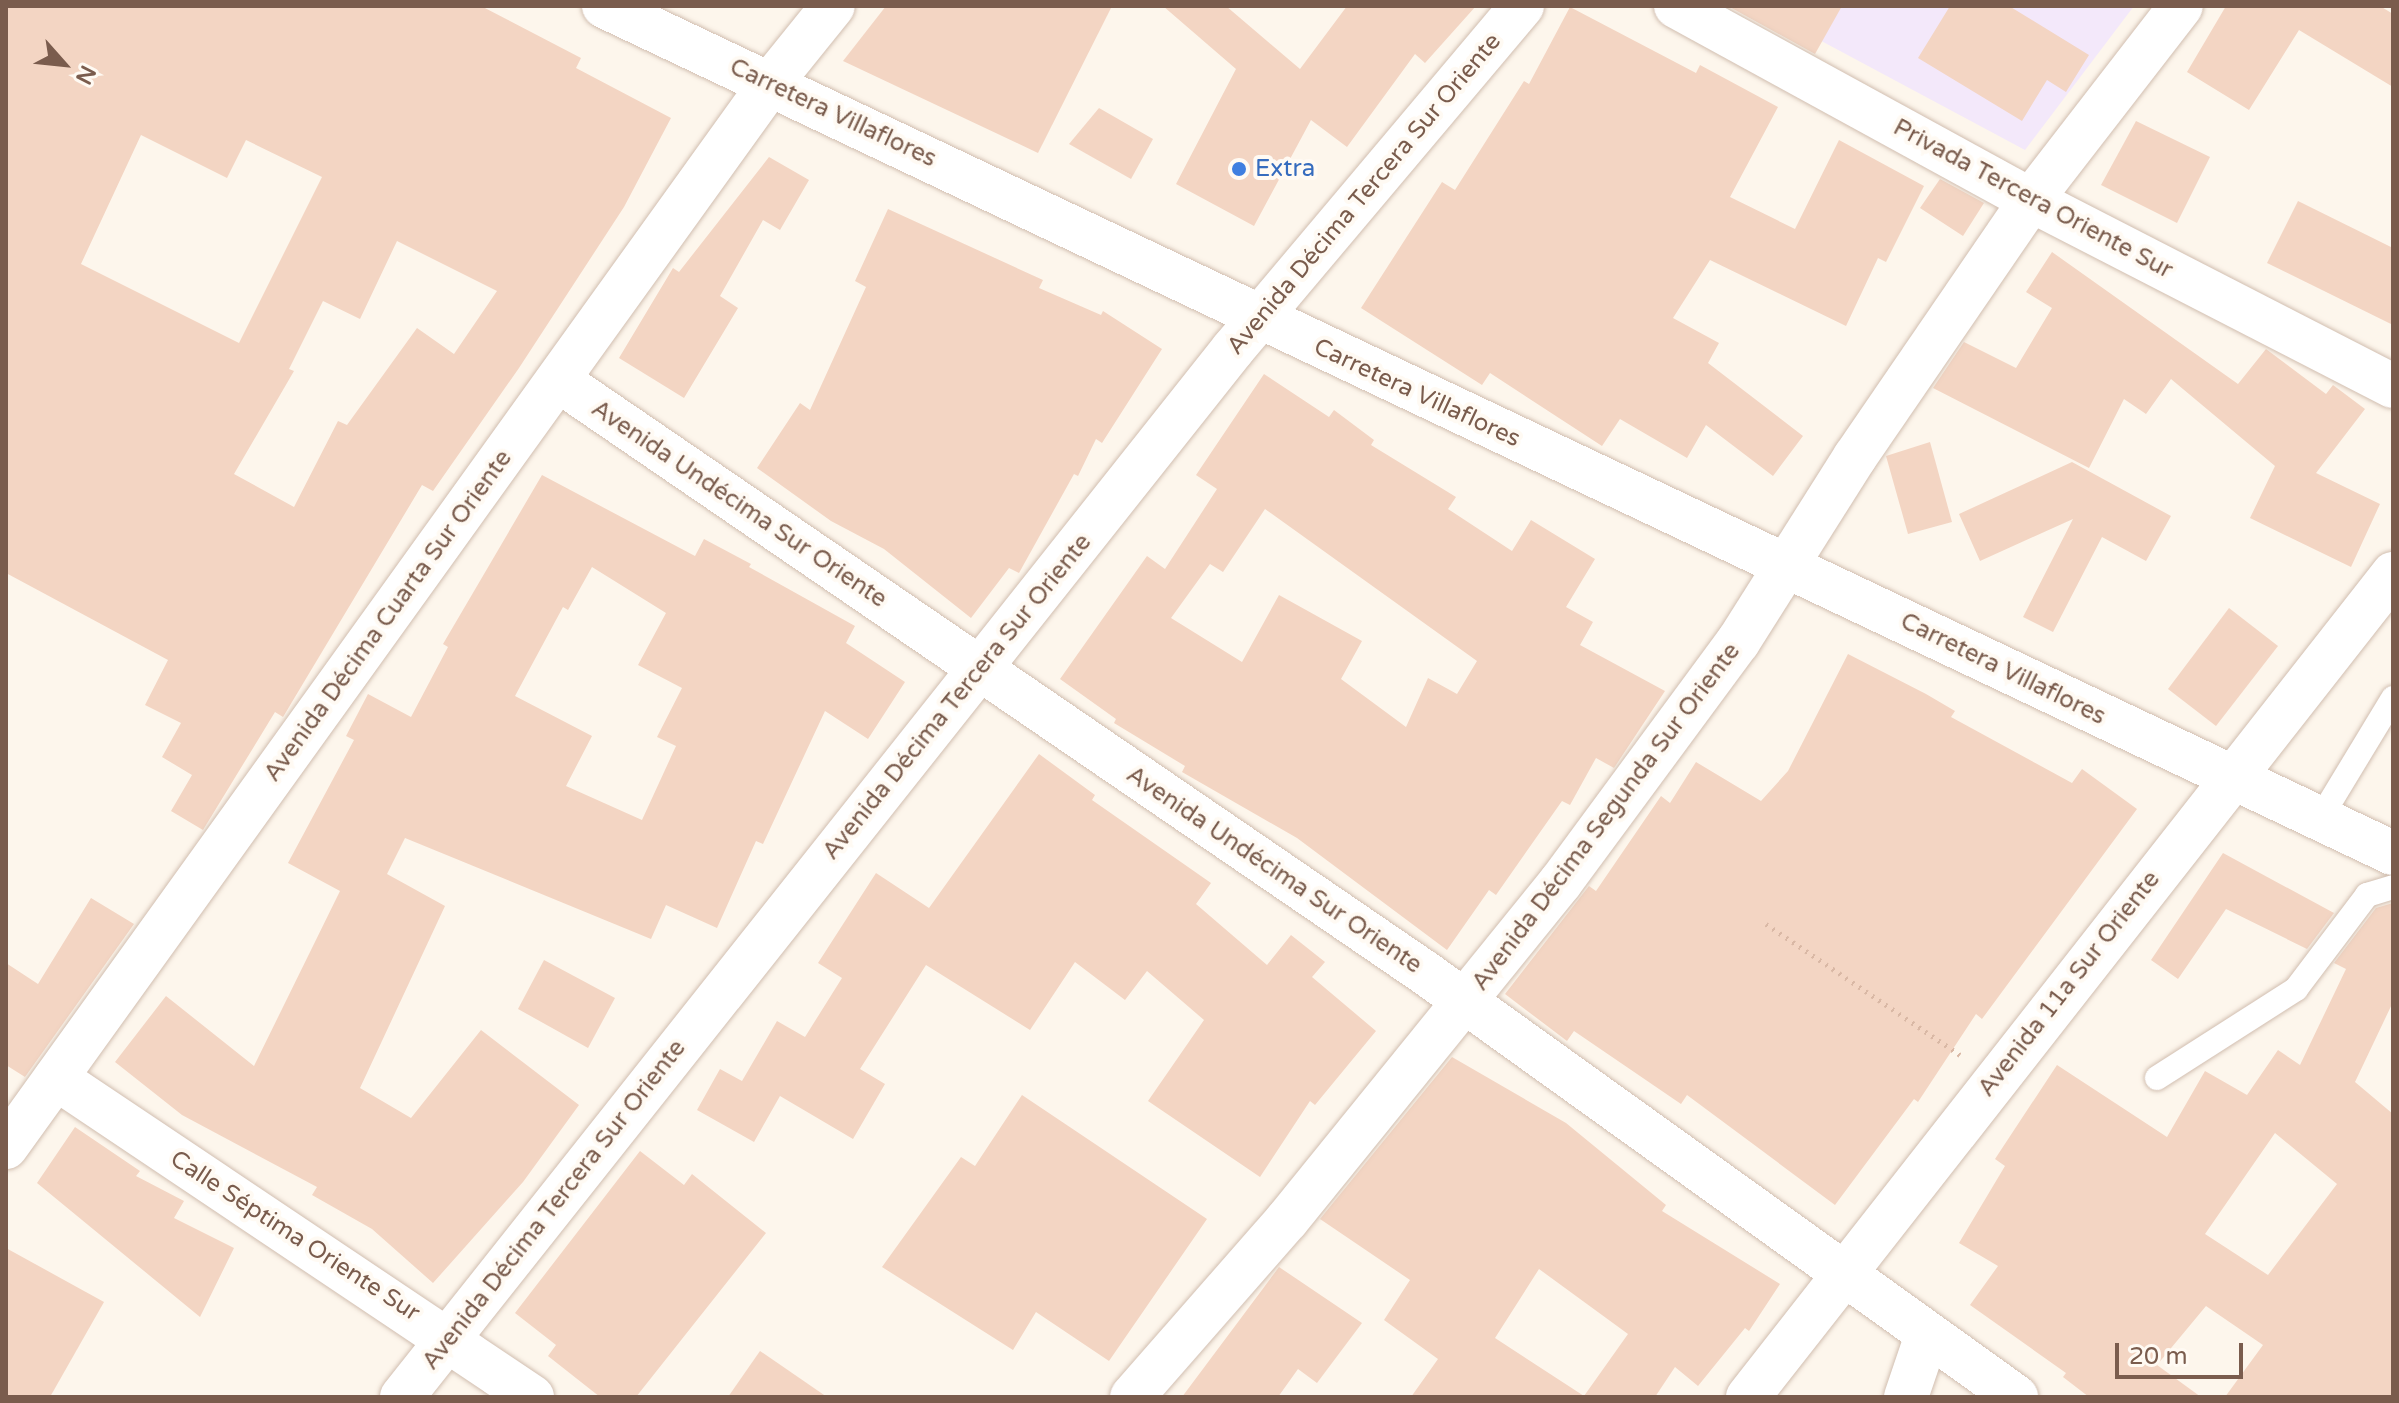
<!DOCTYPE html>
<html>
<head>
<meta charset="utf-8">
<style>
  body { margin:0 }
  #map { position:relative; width:2399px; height:1403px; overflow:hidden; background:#fdf6ec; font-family:"Varela Round",sans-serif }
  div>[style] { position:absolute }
  .education>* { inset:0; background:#f3e8fa }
  .building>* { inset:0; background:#f3d5c3 }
  .path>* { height:5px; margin-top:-2.5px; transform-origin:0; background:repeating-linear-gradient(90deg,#d9b8a5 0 2px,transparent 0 8px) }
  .roads { filter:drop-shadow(0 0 2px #d1beb0) drop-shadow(0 0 2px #d1beb0) }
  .service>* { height:24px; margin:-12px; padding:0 12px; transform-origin:12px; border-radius:12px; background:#fff }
  .minor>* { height:44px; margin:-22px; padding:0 22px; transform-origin:22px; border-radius:22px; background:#fff }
  .secondary>* { height:44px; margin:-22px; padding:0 22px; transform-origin:22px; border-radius:22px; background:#fff }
  .dots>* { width:22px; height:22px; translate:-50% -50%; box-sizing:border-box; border:4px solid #fffaf3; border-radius:50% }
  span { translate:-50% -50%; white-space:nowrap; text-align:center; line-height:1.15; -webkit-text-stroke:8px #fffaf3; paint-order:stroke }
  .street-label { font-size:24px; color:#7a5c4d }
  .shop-label { font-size:24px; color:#366cbe }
  .left { translate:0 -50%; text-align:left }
  .frame { position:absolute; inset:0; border:8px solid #7a5c4d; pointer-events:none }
  .north { position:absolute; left:24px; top:24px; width:80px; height:80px; -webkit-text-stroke:6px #fffaf3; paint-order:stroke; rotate:117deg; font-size:22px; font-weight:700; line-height:32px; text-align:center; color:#7a5c4d }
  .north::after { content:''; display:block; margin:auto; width:28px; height:36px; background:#7a5c4d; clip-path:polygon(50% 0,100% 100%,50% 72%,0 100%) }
  .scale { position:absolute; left:2115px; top:1343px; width:128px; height:36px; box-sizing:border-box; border:4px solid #7a5c4d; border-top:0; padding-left:10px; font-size:24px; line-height:28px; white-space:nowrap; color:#7a5c4d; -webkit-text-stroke:6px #fffaf3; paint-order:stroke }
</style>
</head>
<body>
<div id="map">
  <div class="education">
    <div style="clip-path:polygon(1756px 6px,2134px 6px,2025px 150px)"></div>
  </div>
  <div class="building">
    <div style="clip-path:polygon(evenodd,6px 6px,481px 6px,581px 58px,576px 68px,671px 118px,624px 207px,519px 368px,433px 491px,422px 485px,283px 717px,275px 712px,203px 830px,171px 811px,192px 775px,162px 757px,181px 723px,145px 705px,168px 660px,6px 573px,6px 6px,141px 135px,227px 178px,246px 140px,322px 177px,239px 343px,81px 264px,141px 135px,6px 6px,397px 241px,497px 291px,454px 354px,417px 328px,347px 425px,338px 421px,294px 507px,234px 474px,294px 371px,289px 369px,323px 301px,360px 319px,397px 241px)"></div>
    <div style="clip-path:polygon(886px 6px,1112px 6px,1038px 153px,843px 61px)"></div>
    <div style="clip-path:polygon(1163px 6px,1226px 6px,1300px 69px,1347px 6px,1476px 6px,1425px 63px,1415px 54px,1347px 147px,1311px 120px,1254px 226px,1176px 184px,1236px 69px)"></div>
    <div style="clip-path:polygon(1728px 6px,1842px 6px,1815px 54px)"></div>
    <div style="clip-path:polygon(1950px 6px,2009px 6px,2089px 55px,2066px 92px,2047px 80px,2022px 121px,1918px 58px)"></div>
    <div style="clip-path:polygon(2226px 6px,2380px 6px,2393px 14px,2393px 87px,2299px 30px,2249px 110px,2187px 72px)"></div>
    <div style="clip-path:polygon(1570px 7px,1696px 73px,1700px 65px,1778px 107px,1730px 197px,1795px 229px,1839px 140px,1924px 186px,1886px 262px,1878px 258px,1846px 326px,1710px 260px,1673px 318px,1719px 343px,1708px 363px,1803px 436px,1773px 476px,1706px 425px,1687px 458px,1620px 419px,1602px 446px,1490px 373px,1482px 385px,1361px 308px,1442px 182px,1455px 190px,1524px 81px,1529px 84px)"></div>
    <div style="clip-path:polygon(1099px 108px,1153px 139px,1131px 179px,1069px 144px)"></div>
    <div style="clip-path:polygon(2136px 121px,2210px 157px,2177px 223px,2101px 185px)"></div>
    <div style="clip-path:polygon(769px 157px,809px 180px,780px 230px,763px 220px,720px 296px,738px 308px,684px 398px,619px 358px,673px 268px,679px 272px)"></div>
    <div style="clip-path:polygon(1940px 179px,1984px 203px,1963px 236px,1920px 208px)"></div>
    <div style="clip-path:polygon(2298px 201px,2393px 248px,2393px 325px,2267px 263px)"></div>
    <div style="clip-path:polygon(888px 209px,1043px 280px,1039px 288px,1101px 315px,1103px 311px,1162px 349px,1102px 443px,1096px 439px,1078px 476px,1074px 474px,1019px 573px,1009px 568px,971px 618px,884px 549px,831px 521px,757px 468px,800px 403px,810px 410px,866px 287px,855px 281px)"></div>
    <div style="clip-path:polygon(2052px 252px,2238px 384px,2266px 349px,2326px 394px,2333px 385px,2365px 409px,2316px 473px,2380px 504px,2351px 567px,2250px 518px,2275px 466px,2171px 379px,2146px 414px,2124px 399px,2089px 468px,1933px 388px,1964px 342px,2016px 368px,2052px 308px,2026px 292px)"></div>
    <div style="clip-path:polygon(evenodd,1264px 374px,1329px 417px,1334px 410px,1374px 440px,1371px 445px,1456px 497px,1448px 509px,1512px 551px,1531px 520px,1595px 559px,1566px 607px,1593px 622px,1580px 645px,1665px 691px,1614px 768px,1596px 758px,1570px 805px,1562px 801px,1496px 895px,1489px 890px,1447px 950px,1297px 838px,1182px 772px,1185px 766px,1114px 723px,1116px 719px,1060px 679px,1147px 556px,1165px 569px,1217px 489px,1196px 475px,1264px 374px,1265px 509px,1477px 661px,1457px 694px,1428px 678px,1406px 727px,1341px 679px,1362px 641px,1279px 595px,1242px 662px,1171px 618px,1210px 564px,1223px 572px,1265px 509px)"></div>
    <div style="clip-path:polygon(1930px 442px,1952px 522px,1908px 534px,1886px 456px)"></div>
    <div style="clip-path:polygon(2072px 462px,2171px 516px,2146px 561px,2102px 537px,2053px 632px,2023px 617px,2073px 519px,1980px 561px,1959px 514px)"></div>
    <div style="clip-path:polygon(evenodd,542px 475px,695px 556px,704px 539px,751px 564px,749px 567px,855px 626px,846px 643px,905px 682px,868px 739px,825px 711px,763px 844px,756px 841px,717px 928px,666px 905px,651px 939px,405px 838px,387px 874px,445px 906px,360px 1088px,411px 1118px,481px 1030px,579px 1105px,523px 1182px,433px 1283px,372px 1229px,312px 1195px,317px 1187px,182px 1115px,115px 1062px,166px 996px,254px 1066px,340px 891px,288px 863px,354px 740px,346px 736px,368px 694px,411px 717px,448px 647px,443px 644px,542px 475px,592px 567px,666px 613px,638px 665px,682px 688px,657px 737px,676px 746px,642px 820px,566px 786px,592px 736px,515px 696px,563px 607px,568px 610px,592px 567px)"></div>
    <div style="clip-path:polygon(2229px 608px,2278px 646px,2216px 726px,2168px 689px)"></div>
    <div style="clip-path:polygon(1848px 654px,1926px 694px,1955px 711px,1951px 717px,2072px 783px,2082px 769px,2137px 809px,1982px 1019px,1976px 1014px,1918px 1102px,1914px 1099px,1835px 1205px,1687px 1095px,1681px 1104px,1574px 1031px,1567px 1041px,1505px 994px,1589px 886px,1596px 891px,1661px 796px,1670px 803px,1696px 762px,1761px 801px,1788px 771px)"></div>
    <div style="clip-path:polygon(1039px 754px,1095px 795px,1092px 800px,1211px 883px,1196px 904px,1267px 965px,1291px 935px,1325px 962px,1312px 977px,1376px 1031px,1315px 1105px,1310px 1101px,1260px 1177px,1148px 1101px,1204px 1020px,1147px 971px,1125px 1000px,1075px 962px,1030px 1030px,926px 965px,860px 1069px,885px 1084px,853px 1139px,780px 1096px,754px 1142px,697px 1110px,720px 1069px,742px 1081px,777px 1021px,805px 1037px,842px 978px,818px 963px,876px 873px,929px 908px)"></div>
    <div style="clip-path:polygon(2223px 853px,2334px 913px,2307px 949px,2226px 909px,2178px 979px,2151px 960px)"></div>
    <div style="clip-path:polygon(91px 898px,134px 924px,25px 1077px,6px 1065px,6px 963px,38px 984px)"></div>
    <div style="clip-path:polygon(evenodd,2393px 903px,2393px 1002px,2355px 1082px,2393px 1114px,2393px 1397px,2225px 1397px,2263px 1345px,2206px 1306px,2157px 1365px,2201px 1397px,2089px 1397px,2063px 1377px,2066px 1373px,1970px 1305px,1998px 1266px,1959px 1243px,2005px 1166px,1995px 1159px,2057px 1065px,2167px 1137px,2205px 1071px,2247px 1095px,2278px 1050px,2300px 1065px,2346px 969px,2334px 963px,2376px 908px,2393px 903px,2275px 1133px,2337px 1184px,2268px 1275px,2205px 1234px,2275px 1133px)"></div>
    <div style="clip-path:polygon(544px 960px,615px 998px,588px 1048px,518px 1009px)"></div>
    <div style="clip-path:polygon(evenodd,1452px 1057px,1566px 1123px,1666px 1205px,1662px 1211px,1780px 1284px,1749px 1331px,1745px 1328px,1698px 1386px,1675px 1367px,1655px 1397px,1411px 1397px,1438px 1359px,1384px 1320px,1410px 1280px,1320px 1219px,1452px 1057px,1539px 1269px,1628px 1334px,1584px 1396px,1495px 1338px,1539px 1269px)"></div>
    <div style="clip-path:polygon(1022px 1095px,1207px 1219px,1109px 1361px,1036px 1312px,1013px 1350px,882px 1267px,961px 1157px,975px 1166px)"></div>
    <div style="clip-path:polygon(75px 1127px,140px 1171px,136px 1176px,184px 1201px,174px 1218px,234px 1248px,200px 1317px,37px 1183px)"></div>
    <div style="clip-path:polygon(640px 1151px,684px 1185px,692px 1174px,766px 1233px,636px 1397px,600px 1397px,548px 1356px,556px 1345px,515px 1313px)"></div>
    <div style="clip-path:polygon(6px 1248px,104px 1302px,50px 1397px,6px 1397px)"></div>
    <div style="clip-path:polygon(1279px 1267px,1362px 1323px,1317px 1383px,1298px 1369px,1278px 1397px,1182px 1397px)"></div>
    <div style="clip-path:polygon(760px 1351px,827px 1397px,728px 1397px)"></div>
  </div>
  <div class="path">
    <div style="left:1766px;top:924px;width:234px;rotate:34deg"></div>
  </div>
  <div class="roads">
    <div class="service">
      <div style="left:2318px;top:822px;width:145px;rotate:-58.8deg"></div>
      <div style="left:2157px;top:1078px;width:165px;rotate:-32.6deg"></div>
      <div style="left:2296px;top:989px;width:118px;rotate:-52.9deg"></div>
      <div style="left:2367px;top:895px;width:27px;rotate:-17deg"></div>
    </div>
    <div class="minor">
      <div style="left:1676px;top:6px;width:405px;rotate:28.7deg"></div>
      <div style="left:2031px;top:200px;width:407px;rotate:27.2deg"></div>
      <div style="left:558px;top:380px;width:1049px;rotate:34.36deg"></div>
      <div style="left:1424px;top:972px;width:729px;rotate:35.67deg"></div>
      <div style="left:56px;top:1078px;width:573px;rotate:33.83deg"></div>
      <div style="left:6px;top:1147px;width:1309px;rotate:-54.29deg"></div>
      <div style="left:770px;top:84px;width:100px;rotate:-51.1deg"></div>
      <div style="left:402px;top:1397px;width:1337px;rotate:-51.59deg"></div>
      <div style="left:1233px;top:349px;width:449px;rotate:-49.9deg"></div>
      <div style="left:1132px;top:1397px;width:235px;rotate:-48.8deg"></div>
      <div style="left:1287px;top:1220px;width:434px;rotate:-51deg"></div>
      <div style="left:1560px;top:883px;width:300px;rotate:-53.6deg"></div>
      <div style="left:1738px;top:642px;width:219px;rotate:-57.7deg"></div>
      <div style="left:1855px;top:457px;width:311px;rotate:-55.6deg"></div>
      <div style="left:2031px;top:200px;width:245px;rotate:-52.3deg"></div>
      <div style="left:1748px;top:1397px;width:1046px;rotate:-51.91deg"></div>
      <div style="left:1906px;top:1397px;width:65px;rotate:-71.3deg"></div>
    </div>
    <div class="secondary">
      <div style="left:604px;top:6px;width:1979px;rotate:25.34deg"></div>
    </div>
  </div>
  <div class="dots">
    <div style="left:1239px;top:169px;background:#3f7fe0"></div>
  </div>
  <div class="street-label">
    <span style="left:833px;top:113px;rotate:25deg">Carretera Villaflores</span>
    <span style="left:1364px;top:194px;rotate:-50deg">Avenida Décima Tercera Sur Oriente</span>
    <span style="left:2033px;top:199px;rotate:28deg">Privada Tercera Oriente Sur</span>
    <span style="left:1417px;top:393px;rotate:25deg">Carretera Villaflores</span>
    <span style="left:739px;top:504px;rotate:34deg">Avenida Undécima Sur Oriente</span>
    <span style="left:388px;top:616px;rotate:-54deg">Avenida Décima Cuarta Sur Oriente</span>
    <span style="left:2003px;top:669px;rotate:26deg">Carretera Villaflores</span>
    <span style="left:957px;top:697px;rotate:-51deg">Avenida Décima Tercera Sur Oriente</span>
    <span style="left:1606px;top:817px;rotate:-53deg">Avenida Décima Segunda Sur Oriente</span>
    <span style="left:1274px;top:870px;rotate:34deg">Avenida Undécima Sur Oriente</span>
    <span style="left:2069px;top:984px;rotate:-52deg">Avenida 11a Sur Oriente</span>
    <span style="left:554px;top:1205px;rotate:-52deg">Avenida Décima Tercera Sur Oriente</span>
    <span style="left:295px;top:1236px;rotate:33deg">Calle Séptima Oriente Sur</span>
  </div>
  <div class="shop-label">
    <span class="left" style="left:1255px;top:169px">Extra</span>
  </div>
  <div class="frame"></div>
  <div class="north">N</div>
  <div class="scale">20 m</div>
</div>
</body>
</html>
